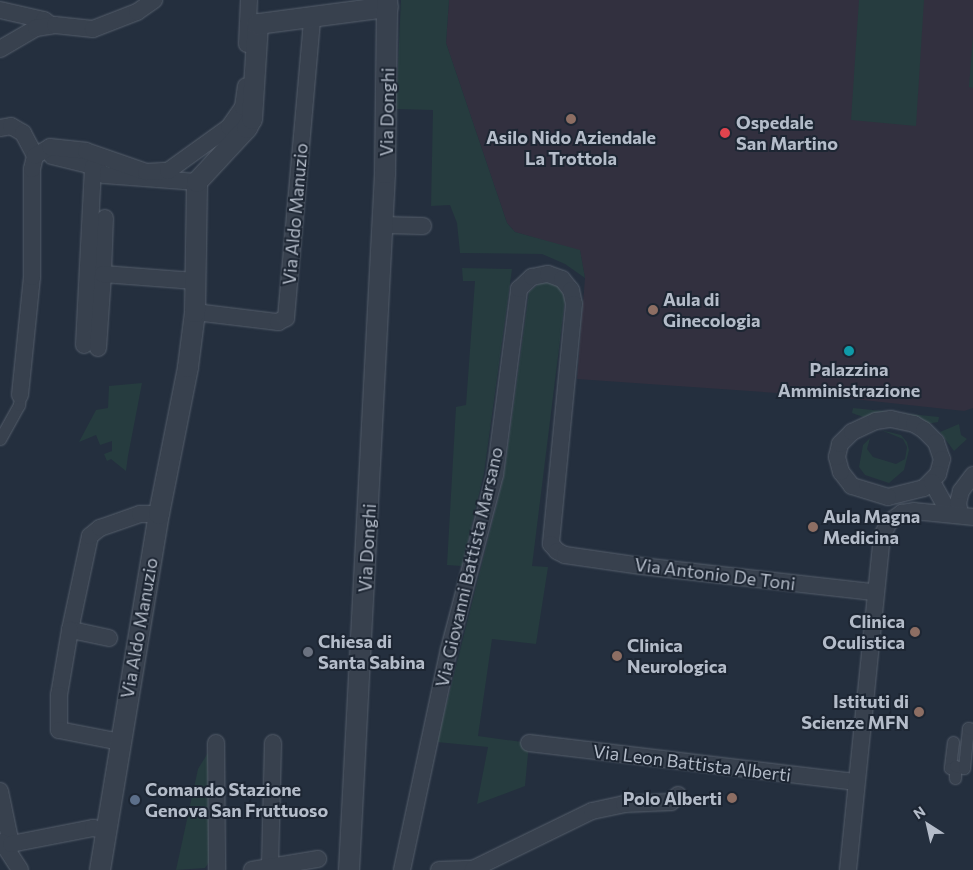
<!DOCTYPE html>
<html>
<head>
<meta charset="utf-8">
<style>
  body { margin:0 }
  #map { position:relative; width:973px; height:870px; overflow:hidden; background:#242f3e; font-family:Commissioner,sans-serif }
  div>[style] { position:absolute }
  .medical>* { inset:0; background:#32303f }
  .green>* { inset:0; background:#263c3f }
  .roads { filter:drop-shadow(0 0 1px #565f6c) drop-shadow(0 0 1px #565f6c) }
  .pedestrian>* { height:11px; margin:-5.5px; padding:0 5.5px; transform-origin:5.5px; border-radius:5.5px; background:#38414e }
  .minor>* { height:16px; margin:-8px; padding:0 8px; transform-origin:8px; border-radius:8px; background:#38414e }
  .tertiary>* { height:20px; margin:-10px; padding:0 10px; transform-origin:10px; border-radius:10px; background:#38414e }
  .dots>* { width:14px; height:14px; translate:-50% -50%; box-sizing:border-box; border:2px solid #1d2633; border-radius:50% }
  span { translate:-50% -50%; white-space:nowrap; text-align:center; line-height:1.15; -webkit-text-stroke:4px #1d2633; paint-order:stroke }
  .street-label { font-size:18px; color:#b4bcc9 }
  .poi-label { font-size:18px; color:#b4bcc9; font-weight:700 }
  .left { translate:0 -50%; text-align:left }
  .right { translate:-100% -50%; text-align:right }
  .north { position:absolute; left:903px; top:800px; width:50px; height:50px; -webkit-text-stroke:4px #1d2633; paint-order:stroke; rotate:325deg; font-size:14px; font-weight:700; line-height:20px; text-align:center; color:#b4bcc9 }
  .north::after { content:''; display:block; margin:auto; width:18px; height:22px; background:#b4bcc9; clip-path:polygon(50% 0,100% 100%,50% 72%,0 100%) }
</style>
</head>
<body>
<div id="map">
  <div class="medical">
    <div style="clip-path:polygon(449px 0,973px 0,973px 408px,964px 411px,835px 397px,577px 379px,585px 278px,580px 251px,515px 232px,507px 223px,446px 43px)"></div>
  </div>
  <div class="green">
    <div style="clip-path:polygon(401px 0,449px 0,446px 43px,507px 223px,515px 232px,580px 250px,585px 278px,565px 264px,542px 254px,460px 253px,457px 223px,450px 205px,431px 206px,433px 110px,396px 109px)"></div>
    <div style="clip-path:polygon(859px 0,924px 0,916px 126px,851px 120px)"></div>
    <div style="clip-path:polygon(973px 36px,973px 88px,969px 87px)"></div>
    <div style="clip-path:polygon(462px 268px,512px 269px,484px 473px,462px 566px,447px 565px,456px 407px,466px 405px,475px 281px,463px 281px)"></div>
    <div style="clip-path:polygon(549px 281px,560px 287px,565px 300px,532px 566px,548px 567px,536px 644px,492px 639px,478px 736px,529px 743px,525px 786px,477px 804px,488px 747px,437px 742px,504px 476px,529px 292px,540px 283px)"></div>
    <div style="clip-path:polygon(142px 383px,128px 456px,126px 471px,111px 459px,107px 461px,104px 454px,112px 451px,112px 441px,100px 445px,96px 435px,79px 442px,96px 410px,108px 408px,109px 386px)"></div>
    <div style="clip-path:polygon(853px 408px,892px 412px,863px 417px,852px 413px)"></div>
    <div style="clip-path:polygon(899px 413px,939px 417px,938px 422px,926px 424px)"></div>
    <div style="clip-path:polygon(959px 424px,961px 435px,967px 439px,954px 451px,940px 432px)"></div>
    <div style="clip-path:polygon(881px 430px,901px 435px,907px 442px,909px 450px,904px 470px,889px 483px,865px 475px,859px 467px,863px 445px,870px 438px,867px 449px,873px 457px,896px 464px,905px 459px,907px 447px,903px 439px)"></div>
    <div style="clip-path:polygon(212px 746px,210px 861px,205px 868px,176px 870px,198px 769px)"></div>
  </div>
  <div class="roads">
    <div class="pedestrian">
      <div style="left:0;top:439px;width:39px;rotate:-61deg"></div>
      <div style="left:19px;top:405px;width:10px;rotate:-84deg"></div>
      <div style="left:953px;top:742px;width:26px;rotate:97deg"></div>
      <div style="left:950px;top:768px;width:5px;rotate:11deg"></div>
      <div style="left:955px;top:778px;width:12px;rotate:-90deg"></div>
      <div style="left:955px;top:766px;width:9px;rotate:13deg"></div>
      <div style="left:964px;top:768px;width:40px;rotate:-84.3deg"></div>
      <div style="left:968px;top:728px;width:5px;rotate:11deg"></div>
    </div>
    <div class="minor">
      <div style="left:0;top:10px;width:45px;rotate:12.8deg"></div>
      <div style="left:44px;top:20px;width:9px;rotate:36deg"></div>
      <div style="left:247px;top:44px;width:44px;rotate:-87.4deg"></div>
      <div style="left:0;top:49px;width:42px;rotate:-30.3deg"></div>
      <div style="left:36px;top:28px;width:19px;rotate:-9deg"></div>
      <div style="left:55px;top:25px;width:38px;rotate:6deg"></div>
      <div style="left:93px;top:29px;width:47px;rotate:-21.1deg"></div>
      <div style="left:137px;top:12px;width:21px;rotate:-35deg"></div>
      <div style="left:0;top:128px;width:11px;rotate:-10deg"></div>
      <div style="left:11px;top:126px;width:14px;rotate:30deg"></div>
      <div style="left:23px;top:133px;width:26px;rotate:62deg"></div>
      <div style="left:52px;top:156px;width:42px;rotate:13.7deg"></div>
      <div style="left:93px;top:166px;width:14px;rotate:39deg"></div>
      <div style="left:104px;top:175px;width:93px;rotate:4.3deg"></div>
      <div style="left:383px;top:225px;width:40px;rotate:1.4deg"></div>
      <div style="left:103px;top:274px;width:56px;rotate:-88deg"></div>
      <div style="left:195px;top:312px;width:84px;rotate:6.9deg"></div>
      <div style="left:278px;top:322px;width:9px;rotate:-27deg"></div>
      <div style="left:286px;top:318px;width:301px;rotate:-85deg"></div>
      <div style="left:84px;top:345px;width:179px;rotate:-87.1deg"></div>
      <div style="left:98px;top:348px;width:74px;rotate:-86.1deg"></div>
      <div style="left:103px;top:274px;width:92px;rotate:4.4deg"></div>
      <div style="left:20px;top:395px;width:119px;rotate:-84.2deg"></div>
      <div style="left:32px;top:277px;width:108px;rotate:-90deg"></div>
      <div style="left:32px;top:169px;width:13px;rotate:-77deg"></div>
      <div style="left:35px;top:156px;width:17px;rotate:-31deg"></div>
      <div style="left:50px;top:147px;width:36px;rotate:6deg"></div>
      <div style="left:86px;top:151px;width:64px;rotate:19.3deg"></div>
      <div style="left:146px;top:172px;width:22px;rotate:-3deg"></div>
      <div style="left:168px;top:171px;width:75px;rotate:-35.8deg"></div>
      <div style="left:229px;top:127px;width:24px;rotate:-55deg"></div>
      <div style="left:243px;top:107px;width:21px;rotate:-82deg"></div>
      <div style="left:891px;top:419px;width:24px;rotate:12deg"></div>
      <div style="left:914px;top:424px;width:12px;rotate:31deg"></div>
      <div style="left:924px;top:430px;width:17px;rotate:45deg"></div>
      <div style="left:936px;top:442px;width:18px;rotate:71deg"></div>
      <div style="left:942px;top:459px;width:16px;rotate:105deg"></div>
      <div style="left:938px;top:474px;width:20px;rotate:135deg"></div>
      <div style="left:924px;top:488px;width:37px;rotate:166deg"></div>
      <div style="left:888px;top:497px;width:38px;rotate:-163deg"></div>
      <div style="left:852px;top:486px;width:18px;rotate:-128deg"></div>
      <div style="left:841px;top:472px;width:16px;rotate:-105deg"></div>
      <div style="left:837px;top:457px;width:13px;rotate:-77deg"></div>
      <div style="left:840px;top:444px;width:17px;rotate:-45deg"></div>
      <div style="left:852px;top:432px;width:26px;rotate:-25deg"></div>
      <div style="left:876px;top:421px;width:15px;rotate:-8deg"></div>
      <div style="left:932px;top:482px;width:26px;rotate:61deg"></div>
      <div style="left:960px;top:515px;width:12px;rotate:-99deg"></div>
      <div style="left:958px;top:503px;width:12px;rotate:-76deg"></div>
      <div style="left:961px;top:491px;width:20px;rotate:-53deg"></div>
      <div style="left:70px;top:630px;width:96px;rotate:-78deg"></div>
      <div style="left:90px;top:536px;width:13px;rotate:-39deg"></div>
      <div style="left:100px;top:528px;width:42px;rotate:-19.3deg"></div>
      <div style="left:140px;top:514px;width:19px"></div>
      <div style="left:109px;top:638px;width:40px;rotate:-168deg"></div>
      <div style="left:70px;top:630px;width:66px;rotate:99.6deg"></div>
      <div style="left:59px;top:695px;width:35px;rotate:90deg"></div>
      <div style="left:59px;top:730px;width:62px;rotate:11.1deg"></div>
      <div style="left:216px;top:743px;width:127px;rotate:89.5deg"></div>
      <div style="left:529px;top:743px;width:328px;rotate:6.8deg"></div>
      <div style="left:0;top:791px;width:54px;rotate:78.3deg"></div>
      <div style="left:11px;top:844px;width:7px;rotate:106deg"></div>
      <div style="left:2px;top:842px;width:33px;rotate:57deg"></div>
      <div style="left:11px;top:844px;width:84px;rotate:-11deg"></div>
      <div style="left:93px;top:828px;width:14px;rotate:12deg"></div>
      <div style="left:270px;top:866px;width:123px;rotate:-88.6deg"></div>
      <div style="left:252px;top:870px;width:67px;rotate:-9.5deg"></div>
      <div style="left:402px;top:870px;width:226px;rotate:-78deg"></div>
      <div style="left:449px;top:649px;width:180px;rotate:-75.2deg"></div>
      <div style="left:495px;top:475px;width:188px;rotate:-82.6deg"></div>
      <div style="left:519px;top:289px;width:18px;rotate:-43deg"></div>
      <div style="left:532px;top:277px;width:16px;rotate:-11deg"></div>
      <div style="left:548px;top:274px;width:15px;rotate:20deg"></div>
      <div style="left:562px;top:279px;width:14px;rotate:51deg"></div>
      <div style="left:571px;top:290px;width:14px;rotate:78deg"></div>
      <div style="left:574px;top:304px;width:241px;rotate:95.5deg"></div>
      <div style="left:551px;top:544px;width:9px;rotate:49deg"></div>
      <div style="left:557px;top:551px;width:9px;rotate:27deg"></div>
      <div style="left:565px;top:555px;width:77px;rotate:8.2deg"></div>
      <div style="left:641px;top:566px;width:234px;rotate:6.4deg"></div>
      <div style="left:439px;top:870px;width:34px;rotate:-2deg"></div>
      <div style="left:473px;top:869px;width:132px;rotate:-26deg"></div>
      <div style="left:592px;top:811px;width:33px;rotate:-12deg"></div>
      <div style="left:624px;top:804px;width:47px;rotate:-2.4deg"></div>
      <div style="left:671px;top:802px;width:10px;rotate:-45deg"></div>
      <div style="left:848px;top:870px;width:336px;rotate:-84.2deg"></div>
      <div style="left:882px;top:536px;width:16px;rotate:-63deg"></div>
      <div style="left:889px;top:522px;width:16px;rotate:-35deg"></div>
      <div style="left:902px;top:513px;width:12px;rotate:-9deg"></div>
      <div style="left:914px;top:511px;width:59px;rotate:5.8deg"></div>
    </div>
    <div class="tertiary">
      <div style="left:100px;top:870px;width:361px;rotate:-80.6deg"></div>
      <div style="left:159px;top:514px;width:150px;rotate:-78.8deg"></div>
      <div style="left:188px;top:367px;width:55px;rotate:-82.7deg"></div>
      <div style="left:195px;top:312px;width:130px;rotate:-89.1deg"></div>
      <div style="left:197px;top:182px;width:74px;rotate:-47.2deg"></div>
      <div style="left:247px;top:128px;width:10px;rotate:-61deg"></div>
      <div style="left:252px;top:119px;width:95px;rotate:-86.4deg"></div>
      <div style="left:258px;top:24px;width:131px;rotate:-7.5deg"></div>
      <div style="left:349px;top:870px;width:698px;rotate:-87.04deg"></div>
      <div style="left:385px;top:173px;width:173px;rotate:-89.3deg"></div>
    </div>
  </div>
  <div class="dots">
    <div style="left:571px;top:119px;background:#8d6e63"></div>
    <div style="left:725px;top:133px;background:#e0444e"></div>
    <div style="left:653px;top:310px;background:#8d6e63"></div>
    <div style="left:849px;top:351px;background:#0f9aa8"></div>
    <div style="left:813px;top:527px;background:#8d6e63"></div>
    <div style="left:915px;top:632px;background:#8d6e63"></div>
    <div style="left:308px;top:652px;background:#6b7280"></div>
    <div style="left:617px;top:656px;background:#8d6e63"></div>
    <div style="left:919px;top:712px;background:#8d6e63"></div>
    <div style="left:732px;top:798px;background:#8d6e63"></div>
    <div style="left:135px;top:800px;background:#5c6f8a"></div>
  </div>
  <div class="street-label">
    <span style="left:387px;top:112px;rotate:-89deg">Via Donghi</span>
    <span style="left:295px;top:214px;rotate:-85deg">Via Aldo Manuzio</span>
    <span style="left:367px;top:548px;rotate:-87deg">Via Donghi</span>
    <span style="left:469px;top:567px;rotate:-77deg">Via Giovanni Battista Marsano</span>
    <span style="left:715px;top:574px;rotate:7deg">Via Antonio De Toni</span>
    <span style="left:139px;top:628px;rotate:-80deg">Via Aldo Manuzio</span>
    <span style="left:692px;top:763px;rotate:7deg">Via Leon Battista Alberti</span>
  </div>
  <div class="poi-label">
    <span class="left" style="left:736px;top:133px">Ospedale<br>San Martino</span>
    <span style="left:571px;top:148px">Asilo Nido Aziendale<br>La Trottola</span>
    <span class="left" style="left:663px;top:310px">Aula di<br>Ginecologia</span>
    <span style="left:849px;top:380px">Palazzina<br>Amministrazione</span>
    <span class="left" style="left:823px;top:527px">Aula Magna<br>Medicina</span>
    <span class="right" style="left:905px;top:632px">Clinica<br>Oculistica</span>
    <span class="left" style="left:318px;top:652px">Chiesa di<br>Santa Sabina</span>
    <span class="left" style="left:627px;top:656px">Clinica<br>Neurologica</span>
    <span class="right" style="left:909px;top:712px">Istituti di<br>Scienze MFN</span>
    <span class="left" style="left:145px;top:800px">Comando Stazione<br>Genova San Fruttuoso</span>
    <span class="right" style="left:722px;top:798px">Polo Alberti</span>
  </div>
  <div class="north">N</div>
</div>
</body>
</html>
